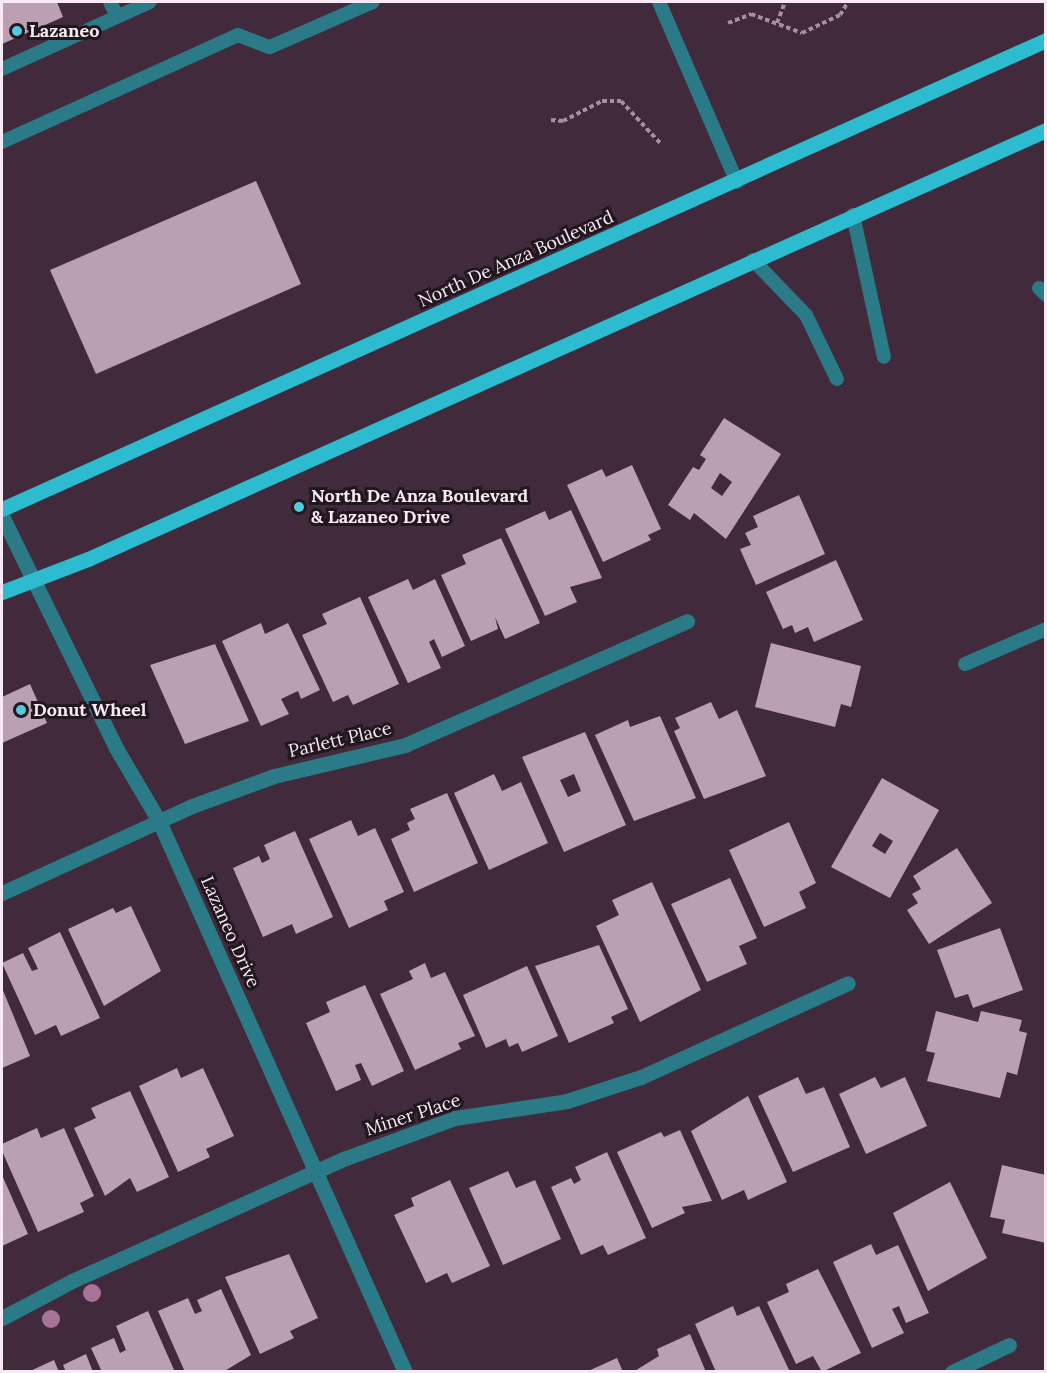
<!DOCTYPE html>
<html>
<head>
<meta charset="utf-8">
<style>
  body { margin:0 }
  #map { position:relative; width:1047px; height:1373px; overflow:hidden; background:#412a3b; font-family:Lora,serif }
  div>[style] { position:absolute }
  .building>* { inset:0; background:#bb9fb2 }
  .path>* { height:4px; margin-top:-2px; transform-origin:0; background:repeating-linear-gradient(90deg,#a4909e 0 4.5px,transparent 0 7.5px) }
  .service>* { height:14px; margin:-7px; padding:0 7px; transform-origin:7px; border-radius:7px; background:#2b7a87 }
  .minor>* { height:15px; margin:-7.5px; padding:0 7.5px; transform-origin:7.5px; border-radius:7.5px; background:#2b7a87 }
  .primary>* { height:15px; margin:-7.5px; padding:0 7.5px; transform-origin:7.5px; border-radius:7.5px; background:#2dbbd0 }
  .trees>* { width:18px; height:18px; margin:-9px; border-radius:50%; background:#a87398 }
  .dots>* { width:16px; height:16px; translate:-50% -50%; box-sizing:border-box; border:3px solid #21171e; border-radius:50% }
  span { translate:-50% -50%; white-space:nowrap; text-align:center; line-height:1.15; -webkit-text-stroke:6px #21171e; paint-order:stroke }
  .poi-label { font-size:18px; color:#f9e9f4; font-weight:700 }
  .left { translate:0 -50%; text-align:left }
  .street-label { font-size:18px; color:#f9e9f4 }
  .frame { position:absolute; inset:0; border:3px solid #f9e9f4; pointer-events:none }
</style>
</head>
<body>
<div id="map">
  <div class="building">
    <div style="clip-path:polygon(2px 2px,57px 2px,63px 17px,2px 44px)"></div>
    <div style="clip-path:polygon(256px 181px,301px 284px,96px 374px,50px 270px)"></div>
    <div style="clip-path:polygon(evenodd,724px 418px,781px 454px,726px 539px,694px 513px,690px 520px,668px 505px,693px 467px,699px 470px,706px 459px,700px 455px,724px 418px,720px 473px,732px 482px,722px 496px,711px 488px,720px 473px)"></div>
    <div style="clip-path:polygon(632px 465px,661px 529px,648px 535px,651px 540px,603px 562px,567px 485px,602px 469px,606px 477px)"></div>
    <div style="clip-path:polygon(799px 495px,825px 554px,756px 585px,740px 549px,751px 545px,745px 533px,758px 527px,753px 516px)"></div>
    <div style="clip-path:polygon(571px 510px,602px 578px,570px 587px,577px 602px,545px 616px,505px 529px,545px 511px,549px 520px)"></div>
    <div style="clip-path:polygon(501px 538px,540px 623px,505px 639px,495px 617px,498px 629px,471px 641px,441px 575px,466px 564px,462px 555px)"></div>
    <div style="clip-path:polygon(836px 560px,863px 620px,814px 642px,808px 627px,795px 633px,792px 625px,783px 629px,766px 592px)"></div>
    <div style="clip-path:polygon(408px 579px,413px 590px,435px 579px,465px 646px,442px 657px,434px 639px,429px 642px,441px 668px,408px 683px,368px 597px)"></div>
    <div style="clip-path:polygon(360px 597px,399px 684px,353px 705px,348px 695px,333px 702px,302px 635px,327px 624px,322px 614px)"></div>
    <div style="clip-path:polygon(261px 623px,265px 634px,288px 623px,320px 690px,301px 699px,298px 691px,281px 699px,289px 714px,261px 726px,222px 641px)"></div>
    <div style="clip-path:polygon(771px 643px,861px 666px,851px 707px,841px 704px,835px 727px,755px 707px)"></div>
    <div style="clip-path:polygon(215px 644px,249px 721px,185px 744px,150px 665px)"></div>
    <div style="clip-path:polygon(30px 684px,47px 723px,2px 743px,2px 697px)"></div>
    <div style="clip-path:polygon(711px 702px,719px 719px,737px 710px,766px 776px,704px 799px,674px 731px,680px 728px,675px 718px)"></div>
    <div style="clip-path:polygon(660px 716px,696px 798px,634px 821px,595px 735px,628px 720px,630px 727px)"></div>
    <div style="clip-path:polygon(evenodd,585px 732px,626px 825px,564px 852px,522px 757px,585px 732px,574px 774px,581px 791px,568px 797px,560px 780px,574px 774px)"></div>
    <div style="clip-path:polygon(494px 774px,502px 791px,521px 782px,548px 843px,489px 870px,454px 793px)"></div>
    <div style="clip-path:polygon(evenodd,882px 778px,939px 810px,890px 898px,831px 867px,882px 778px,880px 833px,893px 841px,885px 854px,872px 846px,880px 833px)"></div>
    <div style="clip-path:polygon(447px 793px,478px 863px,414px 892px,391px 839px,410px 830px,407px 823px,415px 819px,410px 809px)"></div>
    <div style="clip-path:polygon(351px 820px,358px 836px,375px 828px,404px 892px,384px 901px,388px 910px,349px 928px,309px 839px)"></div>
    <div style="clip-path:polygon(789px 822px,816px 883px,799px 892px,806px 908px,764px 927px,729px 850px)"></div>
    <div style="clip-path:polygon(295px 831px,333px 917px,296px 934px,292px 924px,263px 937px,233px 868px,259px 856px,262px 863px,270px 859px,264px 845px)"></div>
    <div style="clip-path:polygon(957px 848px,992px 903px,929px 944px,907px 910px,918px 903px,912px 894px,921px 889px,913px 876px)"></div>
    <div style="clip-path:polygon(730px 878px,757px 938px,739px 946px,747px 964px,707px 982px,671px 904px)"></div>
    <div style="clip-path:polygon(652px 882px,701px 990px,640px 1022px,596px 926px,619px 915px,612px 900px)"></div>
    <div style="clip-path:polygon(131px 906px,161px 971px,104px 1006px,68px 929px,113px 908px,116px 913px)"></div>
    <div style="clip-path:polygon(1000px 928px,1023px 990px,973px 1008px,968px 994px,955px 998px,937px 950px)"></div>
    <div style="clip-path:polygon(60px 932px,100px 1018px,61px 1036px,56px 1025px,35px 1035px,2px 963px,23px 953px,32px 971px,38px 969px,28px 948px)"></div>
    <div style="clip-path:polygon(599px 945px,628px 1009px,611px 1017px,614px 1023px,569px 1043px,535px 966px)"></div>
    <div style="clip-path:polygon(425px 963px,431px 978px,445px 972px,475px 1036px,458px 1043px,461px 1049px,415px 1070px,380px 994px,413px 979px,409px 971px)"></div>
    <div style="clip-path:polygon(527px 966px,558px 1036px,522px 1052px,518px 1043px,509px 1047px,506px 1039px,486px 1048px,463px 995px)"></div>
    <div style="clip-path:polygon(365px 985px,404px 1071px,372px 1086px,361px 1063px,355px 1065px,361px 1080px,336px 1091px,306px 1023px,330px 1012px,326px 1002px)"></div>
    <div style="clip-path:polygon(2px 988px,30px 1056px,2px 1068px)"></div>
    <div style="clip-path:polygon(936px 1011px,978px 1022px,981px 1011px,1022px 1020px,1019px 1031px,1027px 1033px,1017px 1075px,1007px 1072px,1000px 1098px,927px 1081px,935px 1053px,926px 1051px)"></div>
    <div style="clip-path:polygon(177px 1068px,181px 1078px,203px 1068px,234px 1136px,206px 1149px,210px 1157px,178px 1172px,139px 1086px)"></div>
    <div style="clip-path:polygon(798px 1077px,806px 1094px,824px 1087px,850px 1147px,793px 1172px,758px 1096px)"></div>
    <div style="clip-path:polygon(875px 1077px,881px 1088px,905px 1077px,927px 1126px,866px 1154px,839px 1094px)"></div>
    <div style="clip-path:polygon(130px 1091px,169px 1177px,137px 1192px,130px 1178px,105px 1196px,74px 1128px,96px 1118px,91px 1108px)"></div>
    <div style="clip-path:polygon(748px 1096px,787px 1182px,748px 1200px,744px 1190px,722px 1200px,691px 1131px)"></div>
    <div style="clip-path:polygon(37px 1128px,41px 1138px,64px 1128px,94px 1196px,80px 1203px,84px 1212px,38px 1232px,2px 1151px,2px 1144px)"></div>
    <div style="clip-path:polygon(680px 1130px,712px 1201px,682px 1207px,685px 1213px,652px 1228px,617px 1152px,661px 1132px,664px 1137px)"></div>
    <div style="clip-path:polygon(607px 1152px,646px 1238px,608px 1255px,603px 1245px,581px 1255px,551px 1187px,571px 1178px,574px 1184px,581px 1180px,575px 1167px)"></div>
    <div style="clip-path:polygon(1002px 1165px,1046px 1175px,1046px 1243px,1002px 1233px,1005px 1220px,990px 1217px)"></div>
    <div style="clip-path:polygon(508px 1171px,516px 1188px,535px 1180px,561px 1239px,503px 1265px,469px 1188px)"></div>
    <div style="clip-path:polygon(2px 1175px,28px 1234px,2px 1246px)"></div>
    <div style="clip-path:polygon(450px 1180px,490px 1266px,452px 1283px,447px 1273px,426px 1283px,394px 1215px,414px 1206px,411px 1198px)"></div>
    <div style="clip-path:polygon(950px 1182px,987px 1258px,928px 1291px,893px 1213px)"></div>
    <div style="clip-path:polygon(871px 1244px,876px 1255px,898px 1245px,929px 1313px,906px 1323px,899px 1306px,892px 1309px,904px 1333px,872px 1348px,833px 1262px)"></div>
    <div style="clip-path:polygon(289px 1254px,318px 1318px,290px 1331px,294px 1338px,260px 1354px,225px 1277px)"></div>
    <div style="clip-path:polygon(818px 1269px,861px 1353px,822px 1372px,813px 1356px,796px 1364px,767px 1302px,789px 1292px,786px 1284px)"></div>
    <div style="clip-path:polygon(221px 1289px,251px 1355px,223px 1372px,185px 1372px,158px 1311px,188px 1298px,195px 1314px,202px 1311px,197px 1300px)"></div>
    <div style="clip-path:polygon(733px 1306px,737px 1316px,759px 1306px,790px 1372px,716px 1372px,695px 1324px)"></div>
    <div style="clip-path:polygon(148px 1311px,175px 1372px,102px 1372px,91px 1348px,114px 1338px,120px 1353px,126px 1350px,116px 1326px)"></div>
    <div style="clip-path:polygon(690px 1334px,706px 1372px,633px 1372px,659px 1356px,657px 1349px)"></div>
    <div style="clip-path:polygon(86px 1354px,93px 1372px,66px 1372px,63px 1365px)"></div>
    <div style="clip-path:polygon(617px 1358px,623px 1372px,586px 1372px)"></div>
    <div style="clip-path:polygon(54px 1360px,59px 1372px,28px 1372px)"></div>
  </div>
  <div class="path">
    <div style="left:728px;top:23px;width:25px;rotate:-21deg"></div>
    <div style="left:751px;top:14px;width:54px;rotate:20.4deg"></div>
    <div style="left:802px;top:33px;width:42px;rotate:-25.3deg"></div>
    <div style="left:840px;top:15px;width:15px;rotate:-58deg"></div>
    <div style="left:777px;top:23px;width:22px;rotate:-69deg"></div>
    <div style="left:551px;top:120px;width:12px;rotate:5deg"></div>
    <div style="left:563px;top:121px;width:44px;rotate:-27.1deg"></div>
    <div style="left:602px;top:101px;width:19px"></div>
    <div style="left:621px;top:101px;width:59px;rotate:47.1deg"></div>
  </div>
  <div class="service">
    <div style="left:110px;top:2px;width:16px;rotate:63deg"></div>
    <div style="left:659px;top:2px;width:196px;rotate:66.6deg"></div>
    <div style="left:2px;top:69px;width:162px;rotate:-24.4deg"></div>
    <div style="left:2px;top:142px;width:259px;rotate:-24.4deg"></div>
    <div style="left:238px;top:35px;width:34px;rotate:21deg"></div>
    <div style="left:270px;top:47px;width:112px;rotate:-23.6deg"></div>
    <div style="left:853px;top:215px;width:145px;rotate:77.7deg"></div>
    <div style="left:753px;top:260px;width:76px;rotate:46.1deg"></div>
    <div style="left:806px;top:315px;width:71px;rotate:64.2deg"></div>
    <div style="left:1039px;top:288px;width:10px;rotate:45deg"></div>
    <div style="left:965px;top:664px;width:88px;rotate:-23.4deg"></div>
  </div>
  <div class="minor">
    <div style="left:2px;top:516px;width:258px;rotate:63.8deg"></div>
    <div style="left:116px;top:748px;width:85px;rotate:59.5deg"></div>
    <div style="left:159px;top:821px;width:603px;rotate:65.94deg"></div>
    <div style="left:2px;top:893px;width:209px;rotate:-24.6deg"></div>
    <div style="left:192px;top:806px;width:87px;rotate:-20.1deg"></div>
    <div style="left:274px;top:776px;width:135px;rotate:-13.3deg"></div>
    <div style="left:405px;top:745px;width:308px;rotate:-23.7deg"></div>
    <div style="left:2px;top:1318px;width:81px;rotate:-27.8deg"></div>
    <div style="left:74px;top:1280px;width:298px;rotate:-24.2deg"></div>
    <div style="left:346px;top:1158px;width:116px;rotate:-20.2deg"></div>
    <div style="left:455px;top:1118px;width:113px;rotate:-8.6deg"></div>
    <div style="left:567px;top:1101px;width:78px;rotate:-18deg"></div>
    <div style="left:641px;top:1077px;width:227px;rotate:-24.4deg"></div>
    <div style="left:952px;top:1372px;width:63px;rotate:-25.3deg"></div>
  </div>
  <div class="primary">
    <div style="left:2px;top:509px;width:1145px;rotate:-24.19deg"></div>
    <div style="left:2px;top:592px;width:92px;rotate:-21deg"></div>
    <div style="left:88px;top:559px;width:1050px;rotate:-24.12deg"></div>
  </div>
  <div class="trees">
    <div style="left:92px;top:1293px"></div>
    <div style="left:51px;top:1319px"></div>
  </div>
  <div class="dots">
    <div style="left:17px;top:31px;background:#54cadd"></div>
    <div style="left:299px;top:507px;background:#54cadd"></div>
    <div style="left:21px;top:710px;background:#54cadd"></div>
  </div>
  <div class="poi-label">
    <span class="left" style="left:29px;top:31px">Lazaneo</span>
    <span class="left" style="left:311px;top:507px">North De Anza Boulevard<br>&amp; Lazaneo Drive</span>
    <span class="left" style="left:33px;top:710px">Donut Wheel</span>
  </div>
  <div class="street-label">
    <span style="left:516px;top:259px;rotate:-24deg">North De Anza Boulevard</span>
    <span style="left:340px;top:740px;rotate:-13deg">Parlett Place</span>
    <span style="left:230px;top:932px;rotate:66deg">Lazaneo Drive</span>
    <span style="left:413px;top:1115px;rotate:-18deg">Miner Place</span>
  </div>
  <div class="frame"></div>
</div>
</body>
</html>
